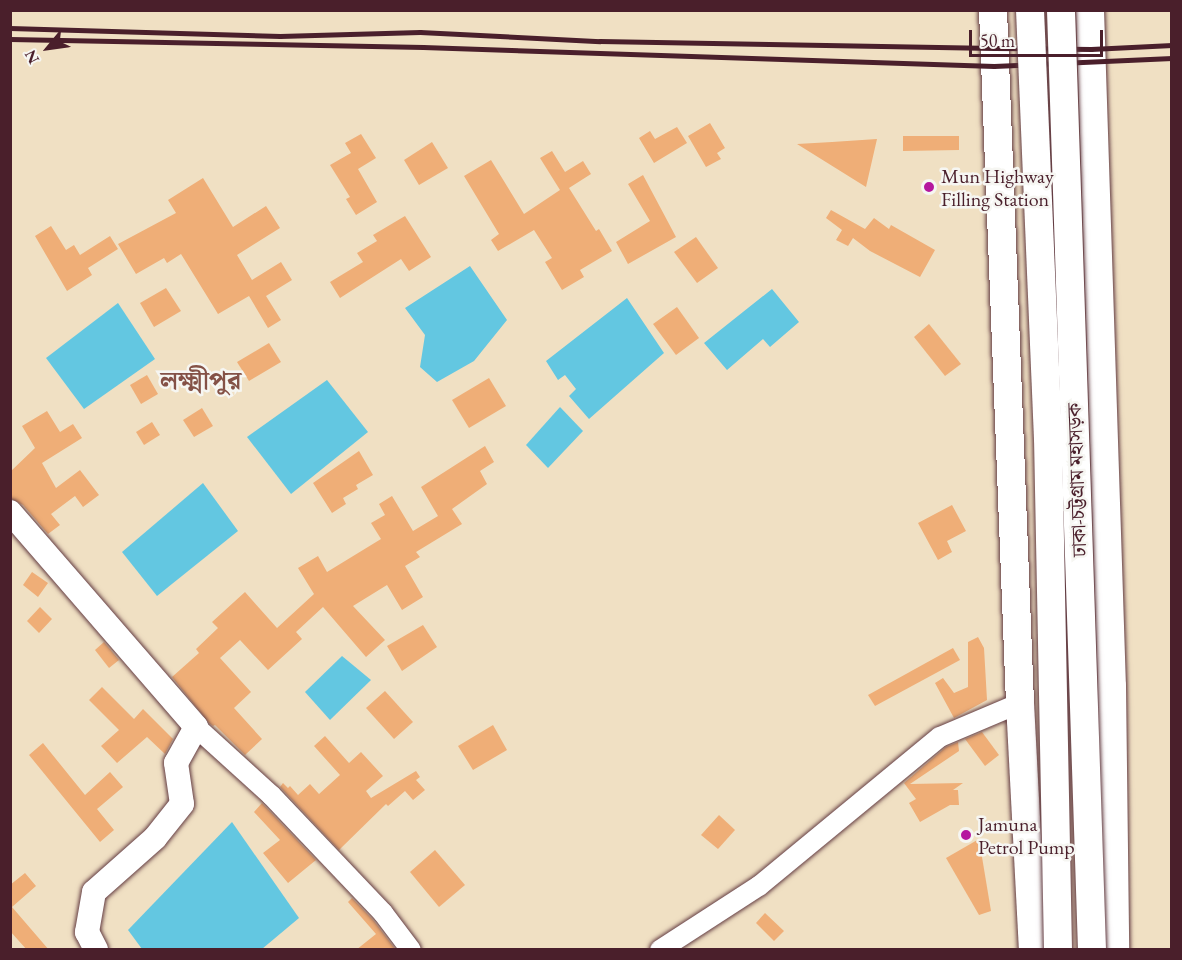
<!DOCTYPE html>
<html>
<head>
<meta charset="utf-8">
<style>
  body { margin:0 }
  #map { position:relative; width:1182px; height:960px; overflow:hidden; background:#f0e0c3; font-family:"EB Garamond","Noto Serif Bengali",serif }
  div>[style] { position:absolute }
  .water>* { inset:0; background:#63c7e1 }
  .building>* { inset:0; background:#efae77 }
  .roads { filter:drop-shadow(0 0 2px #633c42) drop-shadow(0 0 2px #633c42) }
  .minor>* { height:20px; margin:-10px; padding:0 10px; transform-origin:10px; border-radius:10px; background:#fff }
  .major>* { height:24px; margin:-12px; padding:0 12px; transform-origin:12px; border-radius:12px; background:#fff }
  .highway>* { height:28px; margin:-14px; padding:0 14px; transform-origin:14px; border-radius:14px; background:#fff }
  .rail>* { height:4.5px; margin:-2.25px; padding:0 2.25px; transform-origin:2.25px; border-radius:2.25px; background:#4a1f2b }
  .bridges { filter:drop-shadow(0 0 2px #633c42) drop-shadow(0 0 2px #633c42) }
  .highway-bridge>* { height:28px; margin:-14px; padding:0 14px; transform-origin:14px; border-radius:14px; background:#fff }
  .dots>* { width:16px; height:16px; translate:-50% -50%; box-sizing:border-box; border:3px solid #f6f6f2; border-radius:50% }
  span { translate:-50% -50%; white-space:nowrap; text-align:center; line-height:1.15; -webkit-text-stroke:5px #f6f6f2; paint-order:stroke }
  .poi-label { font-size:20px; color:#4a1f2b }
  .left { translate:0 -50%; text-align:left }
  .street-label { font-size:20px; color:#4a1f2b }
  .district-label { font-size:26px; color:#845146; font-weight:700 }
  .frame { position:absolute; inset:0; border:12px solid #4a1f2b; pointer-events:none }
  .north { position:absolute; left:18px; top:18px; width:60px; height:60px; -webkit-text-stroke:4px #f6f6f2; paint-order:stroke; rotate:241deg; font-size:16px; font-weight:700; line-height:24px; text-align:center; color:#4a1f2b }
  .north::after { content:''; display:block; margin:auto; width:21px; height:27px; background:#4a1f2b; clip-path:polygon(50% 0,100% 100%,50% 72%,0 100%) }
  .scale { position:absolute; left:969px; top:30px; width:134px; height:27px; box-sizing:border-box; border:3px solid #4a1f2b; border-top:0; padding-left:8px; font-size:18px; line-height:21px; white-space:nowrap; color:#4a1f2b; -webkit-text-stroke:4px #f6f6f2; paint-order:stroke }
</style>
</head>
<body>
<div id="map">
  <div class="water">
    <div style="clip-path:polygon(470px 266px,507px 320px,474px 361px,437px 382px,420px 367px,425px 335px,405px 308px)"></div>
    <div style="clip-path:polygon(772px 289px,799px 322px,770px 347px,763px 339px,727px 370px,704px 343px)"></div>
    <div style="clip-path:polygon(627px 298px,664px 353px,589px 419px,569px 396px,576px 389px,565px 375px,558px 380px,546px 361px)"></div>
    <div style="clip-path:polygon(118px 303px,155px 359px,84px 409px,46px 358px)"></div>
    <div style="clip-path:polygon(327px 380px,368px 432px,291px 494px,247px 437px)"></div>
    <div style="clip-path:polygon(560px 407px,583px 431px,548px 468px,526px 445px)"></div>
    <div style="clip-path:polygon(203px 483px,238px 531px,157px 596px,122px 552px)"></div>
    <div style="clip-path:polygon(342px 656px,371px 680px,330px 720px,305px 692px)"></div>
    <div style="clip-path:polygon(232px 822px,299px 918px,262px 949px,142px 949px,128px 930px)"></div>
  </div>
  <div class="building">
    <div style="clip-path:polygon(710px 123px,725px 148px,717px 153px,721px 159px,706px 167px,688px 136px)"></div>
    <div style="clip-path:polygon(677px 127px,687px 143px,654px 163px,639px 138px,650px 131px,655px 139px)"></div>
    <div style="clip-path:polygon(361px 134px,376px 158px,358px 169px,377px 202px,356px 215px,346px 199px,350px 197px,330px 165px,351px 153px,345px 143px)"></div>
    <div style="clip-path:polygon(903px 136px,959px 136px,959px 150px,903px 151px)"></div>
    <div style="clip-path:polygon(877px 139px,866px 187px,797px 144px,832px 142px)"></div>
    <div style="clip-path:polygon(432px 142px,448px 168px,419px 185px,404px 160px)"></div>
    <div style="clip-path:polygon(552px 151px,565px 172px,583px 161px,591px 174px,569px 188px,596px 231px,599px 229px,612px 251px,580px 270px,584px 277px,562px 290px,545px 262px,552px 258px,534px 230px,498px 251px,491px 240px,499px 234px,464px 176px,491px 160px,524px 214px,560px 190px,540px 158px)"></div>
    <div style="clip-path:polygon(643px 175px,676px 237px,628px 264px,616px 242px,650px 221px,628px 184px)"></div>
    <div style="clip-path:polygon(203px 178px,233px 227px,266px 206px,280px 228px,237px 255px,252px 280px,281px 262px,292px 280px,266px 296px,281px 320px,268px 328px,249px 296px,218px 314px,181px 254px,167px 263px,164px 258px,136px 274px,118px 244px,176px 213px,168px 200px)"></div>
    <div style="clip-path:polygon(831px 210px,865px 229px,874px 218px,889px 229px,891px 225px,935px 250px,920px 277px,870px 251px,853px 238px,848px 246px,836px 240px,842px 230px,826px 218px)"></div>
    <div style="clip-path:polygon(405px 216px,431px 257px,409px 271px,401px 259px,340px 298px,330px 282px,363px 262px,357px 253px,377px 241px,373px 235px)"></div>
    <div style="clip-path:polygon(51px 226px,66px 250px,74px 245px,80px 255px,110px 236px,118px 249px,88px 268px,92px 275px,67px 291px,35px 236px)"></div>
    <div style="clip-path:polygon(696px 237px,718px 268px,697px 283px,674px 252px)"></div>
    <div style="clip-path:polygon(166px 288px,181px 311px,154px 327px,140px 303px)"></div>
    <div style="clip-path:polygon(677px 307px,699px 338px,676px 355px,653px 324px)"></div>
    <div style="clip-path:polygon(929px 324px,961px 364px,945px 376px,914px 337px)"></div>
    <div style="clip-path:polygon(269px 343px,281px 362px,249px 381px,237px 362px)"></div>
    <div style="clip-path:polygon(147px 375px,158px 394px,141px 404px,130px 385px)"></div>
    <div style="clip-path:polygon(489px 378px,506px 406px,469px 428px,452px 400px)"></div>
    <div style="clip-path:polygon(202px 408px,213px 426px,194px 437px,183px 420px)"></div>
    <div style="clip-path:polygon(47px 411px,60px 432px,73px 424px,82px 438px,42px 463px,56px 488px,80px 470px,99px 495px,83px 507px,75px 496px,51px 514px,60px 525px,48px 534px,23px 505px,10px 498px,10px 472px,35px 448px,22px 426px)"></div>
    <div style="clip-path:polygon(152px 422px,160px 435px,144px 445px,136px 432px)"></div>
    <div style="clip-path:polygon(485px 446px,494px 462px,480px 471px,487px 484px,452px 509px,462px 524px,416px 552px,420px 557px,405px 566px,423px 597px,402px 610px,387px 585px,353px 606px,385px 640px,366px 657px,323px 607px,296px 632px,302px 639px,268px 670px,240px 640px,220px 658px,251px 692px,234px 708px,262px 739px,245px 755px,215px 725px,213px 726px,209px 723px,172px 677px,199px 653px,196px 649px,218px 628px,212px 622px,245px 592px,277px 628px,314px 594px,298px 568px,318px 556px,327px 572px,381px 539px,371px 523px,385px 515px,379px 504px,392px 496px,413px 531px,438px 516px,421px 487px)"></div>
    <div style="clip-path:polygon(359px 451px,373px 475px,356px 485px,358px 489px,343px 498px,346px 504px,332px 513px,313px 483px)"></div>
    <div style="clip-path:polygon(952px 505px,966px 531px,947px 541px,952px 552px,938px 560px,918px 523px)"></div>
    <div style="clip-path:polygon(32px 572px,48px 583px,38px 597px,23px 585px)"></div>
    <div style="clip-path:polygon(40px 607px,52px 619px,39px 633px,27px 621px)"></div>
    <div style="clip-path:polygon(423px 625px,437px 647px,402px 671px,387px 646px)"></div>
    <div style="clip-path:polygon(978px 637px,984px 648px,987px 700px,954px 718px,935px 683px,943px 678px,954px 693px,968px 687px,968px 642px)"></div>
    <div style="clip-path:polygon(104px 642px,119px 660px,109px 668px,95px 650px)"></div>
    <div style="clip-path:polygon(953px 648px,960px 660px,875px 706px,868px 695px)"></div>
    <div style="clip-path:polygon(102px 687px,134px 719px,143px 709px,173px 739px,165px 754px,147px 737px,117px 763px,101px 746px,119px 730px,89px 700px)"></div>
    <div style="clip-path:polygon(385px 691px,413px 722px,394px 739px,366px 708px)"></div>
    <div style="clip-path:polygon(493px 725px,507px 750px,473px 770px,458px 746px)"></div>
    <div style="clip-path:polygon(982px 732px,999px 755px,985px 766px,965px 739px)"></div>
    <div style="clip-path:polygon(325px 736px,349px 763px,361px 752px,383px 776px,366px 791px,371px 798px,416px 771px,420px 777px,416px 780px,425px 790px,413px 800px,405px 791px,388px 806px,386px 804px,339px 850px,280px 787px,283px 783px,288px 788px,290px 786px,298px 795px,310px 784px,319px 794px,340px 775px,314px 746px)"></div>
    <div style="clip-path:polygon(958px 742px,959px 751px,910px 784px,963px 783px,953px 790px,958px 790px,959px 805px,950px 805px,920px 822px,909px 803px,916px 799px,904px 783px,946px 747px)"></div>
    <div style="clip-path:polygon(43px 743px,85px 795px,110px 772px,123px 787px,97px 809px,114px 830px,100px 842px,29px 755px)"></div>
    <div style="clip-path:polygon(262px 803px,316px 860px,288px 883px,263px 853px,280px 840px,254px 812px)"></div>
    <div style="clip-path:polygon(719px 815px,735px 830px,718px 849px,701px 835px)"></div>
    <div style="clip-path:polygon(979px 839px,991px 911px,979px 915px,946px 858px)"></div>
    <div style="clip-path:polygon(435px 850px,465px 885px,439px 907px,410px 872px)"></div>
    <div style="clip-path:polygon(25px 873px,36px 886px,12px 907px,49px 950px,27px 950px,10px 931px,10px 885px)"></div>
    <div style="clip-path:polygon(352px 898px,374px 921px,396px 950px,356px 950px,376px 934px,348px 902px)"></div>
    <div style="clip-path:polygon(765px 913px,784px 931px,774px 941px,756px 923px)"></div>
  </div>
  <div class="roads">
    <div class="minor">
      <div style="left:196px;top:727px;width:101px;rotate:42.2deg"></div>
      <div style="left:271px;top:795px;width:163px;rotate:46.5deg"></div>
      <div style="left:383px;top:913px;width:46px;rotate:52.9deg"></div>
      <div style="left:660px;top:950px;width:118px;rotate:-32.9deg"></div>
      <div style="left:759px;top:886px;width:234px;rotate:-39.5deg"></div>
      <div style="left:940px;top:737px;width:87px;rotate:-23deg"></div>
    </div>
    <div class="major">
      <div style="left:10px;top:512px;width:284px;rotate:49.1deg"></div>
      <div style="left:196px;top:727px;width:41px;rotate:119.1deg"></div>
      <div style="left:176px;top:763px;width:41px;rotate:81.7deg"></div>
      <div style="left:182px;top:804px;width:43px;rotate:128.5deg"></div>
      <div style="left:155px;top:838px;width:81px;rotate:138.5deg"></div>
      <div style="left:94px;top:892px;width:41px;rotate:99.9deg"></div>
      <div style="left:87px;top:932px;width:20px;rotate:63deg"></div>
    </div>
    <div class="highway">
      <div style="left:993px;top:10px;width:694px;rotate:87.77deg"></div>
      <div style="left:1020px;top:703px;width:247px;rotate:87deg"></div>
      <div style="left:1090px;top:10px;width:676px;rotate:88.14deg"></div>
      <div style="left:1112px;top:686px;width:264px;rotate:89.3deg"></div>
    </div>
  </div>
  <div class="rail">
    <div style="left:10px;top:28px;width:270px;rotate:1.7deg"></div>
    <div style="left:280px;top:36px;width:140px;rotate:-1.6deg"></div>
    <div style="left:420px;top:32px;width:180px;rotate:2.9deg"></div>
    <div style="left:600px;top:41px;width:394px;rotate:1deg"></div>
    <div style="left:994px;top:48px;width:97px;rotate:0.6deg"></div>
    <div style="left:1091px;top:49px;width:81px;rotate:-2.8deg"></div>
    <div style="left:10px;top:39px;width:413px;rotate:1.1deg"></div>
    <div style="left:423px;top:47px;width:571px;rotate:1.91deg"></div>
    <div style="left:994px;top:66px;width:178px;rotate:-2.6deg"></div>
  </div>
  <div class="bridges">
    <div class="highway-bridge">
      <div style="left:1030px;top:10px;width:428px;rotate:87.6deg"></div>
      <div style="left:1048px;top:438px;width:512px;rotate:88.88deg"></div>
      <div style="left:1061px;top:10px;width:941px;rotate:88.11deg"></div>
    </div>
  </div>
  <div class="dots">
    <div style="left:929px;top:187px;background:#b5179e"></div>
    <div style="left:966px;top:835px;background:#b5179e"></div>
  </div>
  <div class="poi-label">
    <span class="left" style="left:941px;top:188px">Mun Highway<br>Filling Station</span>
    <span class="left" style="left:978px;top:836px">Jamuna<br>Petrol Pump</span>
  </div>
  <div class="street-label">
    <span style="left:1077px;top:480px;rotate:-92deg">ঢাকা-চট্টগ্রাম মহাসড়ক</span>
  </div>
  <div class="district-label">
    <span style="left:201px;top:381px">লক্ষ্মীপুর</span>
  </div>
  <div class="frame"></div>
  <div class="north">N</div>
  <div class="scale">50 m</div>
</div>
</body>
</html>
